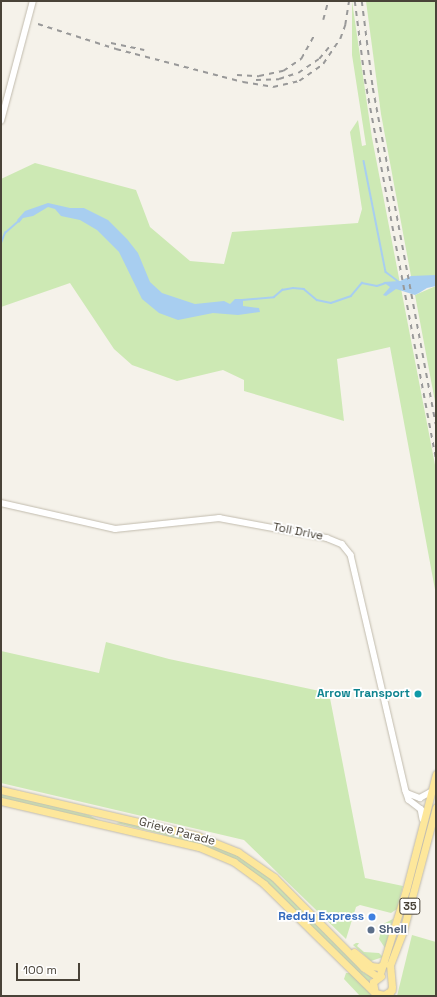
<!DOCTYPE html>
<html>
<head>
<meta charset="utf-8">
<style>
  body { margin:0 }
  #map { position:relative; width:437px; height:997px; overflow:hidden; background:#f5f2ea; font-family:"Space Grotesk",sans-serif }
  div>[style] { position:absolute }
  .green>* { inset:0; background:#cde9b4 }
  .water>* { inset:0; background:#a8cef0 }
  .stream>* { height:1.5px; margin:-0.75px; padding:0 0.75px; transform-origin:0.75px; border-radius:0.75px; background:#a8cef0 }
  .roads { filter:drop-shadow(0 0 1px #c1bbad) drop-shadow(0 0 1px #c1bbad) }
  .minor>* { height:5.5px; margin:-2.75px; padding:0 2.75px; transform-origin:2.75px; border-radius:2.75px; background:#fff }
  .major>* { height:7px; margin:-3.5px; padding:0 3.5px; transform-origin:3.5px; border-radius:3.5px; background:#fde79b }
  .rail>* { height:1.5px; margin-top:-0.75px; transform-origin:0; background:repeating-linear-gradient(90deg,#999 0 5px,transparent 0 10px) }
  .dots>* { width:11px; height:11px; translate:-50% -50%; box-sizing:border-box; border:2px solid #fff; border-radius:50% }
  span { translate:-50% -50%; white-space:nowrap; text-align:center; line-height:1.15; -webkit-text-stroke:3.5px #fff; paint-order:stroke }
  .shield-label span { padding:1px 3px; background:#fff; border:1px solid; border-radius:3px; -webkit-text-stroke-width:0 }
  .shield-label { font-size:11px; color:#494338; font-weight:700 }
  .street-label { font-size:12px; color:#494338 }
  .culture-label { font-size:12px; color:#0d838f; font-weight:700 }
  .right { translate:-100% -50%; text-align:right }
  .shop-label { font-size:12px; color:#366cbe; font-weight:700 }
  .service-label { font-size:12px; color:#4e5e75; font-weight:700 }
  .left { translate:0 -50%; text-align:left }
  .frame { position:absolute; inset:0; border:2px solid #494338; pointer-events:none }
  .scale { position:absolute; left:16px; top:963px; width:64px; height:18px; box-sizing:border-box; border:2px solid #494338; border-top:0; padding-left:5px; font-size:12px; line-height:14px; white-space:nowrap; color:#494338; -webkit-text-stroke:3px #fff; paint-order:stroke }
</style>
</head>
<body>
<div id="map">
  <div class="green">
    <div style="clip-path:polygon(352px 1px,372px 138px,436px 470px,436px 595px,390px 347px,337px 359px,344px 421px,244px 391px,244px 380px,223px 370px,177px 381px,132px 365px,114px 349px,70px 283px,1px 307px,1px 179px,35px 163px,136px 190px,150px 227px,190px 261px,224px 264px,232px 232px,358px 223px,362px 209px,350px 132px,358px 120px,362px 146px,366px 145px,352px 55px)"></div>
    <div style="clip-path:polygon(366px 1px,436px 1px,436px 275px,433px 276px,411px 276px,381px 114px)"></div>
    <div style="clip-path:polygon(436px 286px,436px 407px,415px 295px)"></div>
    <div style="clip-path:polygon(106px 642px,169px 659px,329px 693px,365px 878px,403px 886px,397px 909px,391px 913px,360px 905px,356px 907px,346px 939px,244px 840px,1px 783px,1px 651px,99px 673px)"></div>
    <div style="clip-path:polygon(1px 793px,89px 815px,102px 822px,1px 799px)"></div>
    <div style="clip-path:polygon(124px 821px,202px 839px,232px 852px,269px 877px,364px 973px,372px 977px,368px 982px,264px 880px,236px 860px,161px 834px,116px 823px)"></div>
    <div style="clip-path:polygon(393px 919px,385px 948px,379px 939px,383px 924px)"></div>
    <div style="clip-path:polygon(412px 935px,436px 942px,436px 996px,397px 996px)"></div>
    <div style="clip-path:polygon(356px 943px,359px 943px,357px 946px,364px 952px,379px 953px,383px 957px,371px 961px,353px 945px)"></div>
    <div style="clip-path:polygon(346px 973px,351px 973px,373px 996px,360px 996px,344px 979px)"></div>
  </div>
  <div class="water">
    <div style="clip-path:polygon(48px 203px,70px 208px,84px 208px,108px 220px,127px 239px,138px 253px,150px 282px,162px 293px,195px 304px,224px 301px,230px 304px,235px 299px,243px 299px,243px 306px,259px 308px,260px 312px,238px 315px,213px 313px,178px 320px,159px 313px,142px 299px,119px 252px,97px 230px,80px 220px,61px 216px,55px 209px,48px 207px,33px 216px,23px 218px,19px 223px,17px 220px,25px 211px)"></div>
    <div style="clip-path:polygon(436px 275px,436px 286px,427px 288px,419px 293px,415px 295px,396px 289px,386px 296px,383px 295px,390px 287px,383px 282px,400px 281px,411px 276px)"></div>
  </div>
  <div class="stream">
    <div style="left:364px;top:161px;width:113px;rotate:78.8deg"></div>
    <div style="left:386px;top:272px;width:15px;rotate:37deg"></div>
    <div style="left:1px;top:243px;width:11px;rotate:-68deg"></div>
    <div style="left:5px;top:233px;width:18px;rotate:-41deg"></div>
    <div style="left:242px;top:300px;width:32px;rotate:-5deg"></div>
    <div style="left:274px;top:297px;width:11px;rotate:-41deg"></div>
    <div style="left:282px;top:290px;width:11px;rotate:-10deg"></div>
    <div style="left:293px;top:288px;width:11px;rotate:5deg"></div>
    <div style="left:304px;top:289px;width:17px;rotate:40deg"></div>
    <div style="left:317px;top:300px;width:14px;rotate:12deg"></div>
    <div style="left:331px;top:303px;width:21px;rotate:-19deg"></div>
    <div style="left:351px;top:296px;width:17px;rotate:-50deg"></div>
    <div style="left:362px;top:283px;width:15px;rotate:11deg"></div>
    <div style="left:377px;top:286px;width:9px;rotate:-18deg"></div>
  </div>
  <div class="roads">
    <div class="minor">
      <div style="left:1px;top:121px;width:124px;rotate:-75.1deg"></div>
      <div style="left:1px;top:503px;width:117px;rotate:12.8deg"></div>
      <div style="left:115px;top:529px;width:105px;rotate:-6deg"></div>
      <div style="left:219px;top:518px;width:110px;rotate:10.5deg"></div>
      <div style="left:327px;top:538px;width:16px;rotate:22deg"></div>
      <div style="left:342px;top:544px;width:14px;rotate:51deg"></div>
      <div style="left:351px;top:555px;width:242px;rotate:76.9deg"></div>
      <div style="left:406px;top:791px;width:9px;rotate:72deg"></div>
      <div style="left:409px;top:800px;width:15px;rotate:37deg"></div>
      <div style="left:421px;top:809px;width:10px;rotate:79deg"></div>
      <div style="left:407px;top:793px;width:14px;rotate:21deg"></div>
      <div style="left:420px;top:798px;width:13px;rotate:-29deg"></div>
    </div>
    <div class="major">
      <div style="left:1px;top:790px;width:202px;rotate:13.1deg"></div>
      <div style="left:198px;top:836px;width:43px;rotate:21.8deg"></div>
      <div style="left:238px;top:852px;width:44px;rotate:34.8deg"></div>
      <div style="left:274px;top:877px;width:127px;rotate:45.3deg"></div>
      <div style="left:363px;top:967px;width:18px;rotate:34deg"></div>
      <div style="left:1px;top:801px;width:203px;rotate:13.1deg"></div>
      <div style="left:199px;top:847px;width:38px;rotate:23deg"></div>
      <div style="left:234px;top:862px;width:37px;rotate:36deg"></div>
      <div style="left:264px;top:884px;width:154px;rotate:44.5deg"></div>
      <div style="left:354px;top:952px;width:22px;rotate:39deg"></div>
      <div style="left:371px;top:966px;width:8px;rotate:7deg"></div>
      <div style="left:379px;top:967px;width:6px;rotate:-31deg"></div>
      <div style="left:381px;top:976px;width:10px;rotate:143deg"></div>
      <div style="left:373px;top:982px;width:11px;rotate:80deg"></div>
      <div style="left:375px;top:993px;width:9px;rotate:13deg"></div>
      <div style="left:384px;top:995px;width:9px;rotate:-32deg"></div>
      <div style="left:379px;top:977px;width:91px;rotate:-72.8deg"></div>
      <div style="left:406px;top:890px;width:120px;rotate:-75.5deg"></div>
      <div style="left:389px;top:996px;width:9px;rotate:-72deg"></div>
      <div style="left:392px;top:987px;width:22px;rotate:-95deg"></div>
      <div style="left:390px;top:965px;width:36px;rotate:-69deg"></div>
      <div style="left:403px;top:931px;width:128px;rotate:-75.1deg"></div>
    </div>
  </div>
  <div class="rail">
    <div style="left:355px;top:1px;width:79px;rotate:82.7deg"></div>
    <div style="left:365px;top:79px;width:387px;rotate:79.4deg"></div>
    <div style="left:362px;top:1px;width:88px;rotate:82.8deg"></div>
    <div style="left:373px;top:88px;width:342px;rotate:79.4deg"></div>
    <div style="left:323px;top:20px;width:16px;rotate:-75deg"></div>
    <div style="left:38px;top:24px;width:82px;rotate:17.8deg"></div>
    <div style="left:116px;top:49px;width:131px;rotate:14.6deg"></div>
    <div style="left:243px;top:82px;width:30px;rotate:9deg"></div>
    <div style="left:273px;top:87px;width:27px;rotate:-13deg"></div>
    <div style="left:299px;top:81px;width:29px;rotate:-35deg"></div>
    <div style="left:323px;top:64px;width:30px;rotate:-56deg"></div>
    <div style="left:340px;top:39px;width:15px;rotate:-70deg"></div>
    <div style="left:345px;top:25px;width:24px;rotate:-81deg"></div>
    <div style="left:111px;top:43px;width:34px;rotate:12deg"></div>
    <div style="left:237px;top:75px;width:22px;rotate:3deg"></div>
    <div style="left:259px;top:76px;width:25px;rotate:-12deg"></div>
    <div style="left:283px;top:71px;width:22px;rotate:-34deg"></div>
    <div style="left:301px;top:59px;width:29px;rotate:-61deg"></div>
    <div style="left:256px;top:80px;width:23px;rotate:-2deg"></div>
    <div style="left:279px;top:79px;width:20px;rotate:-18deg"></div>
    <div style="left:298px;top:73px;width:25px;rotate:-34deg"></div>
    <div style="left:319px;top:59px;width:16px;rotate:-50deg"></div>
  </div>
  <div class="dots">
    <div style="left:418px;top:694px;background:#0f9aa8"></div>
    <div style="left:372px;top:917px;background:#3f7fe0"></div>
    <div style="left:371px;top:930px;background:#5c6f8a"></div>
  </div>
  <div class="shield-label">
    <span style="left:410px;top:906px">35</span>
  </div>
  <div class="street-label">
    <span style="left:298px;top:532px;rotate:11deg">Toll Drive</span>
    <span style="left:177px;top:832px;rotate:15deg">Grieve Parade</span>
  </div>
  <div class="culture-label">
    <span class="right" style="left:410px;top:694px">Arrow Transport</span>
  </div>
  <div class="shop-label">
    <span class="right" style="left:364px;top:917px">Reddy Express</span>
  </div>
  <div class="service-label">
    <span class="left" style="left:379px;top:930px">Shell</span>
  </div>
  <div class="frame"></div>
  <div class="scale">100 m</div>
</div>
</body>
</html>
